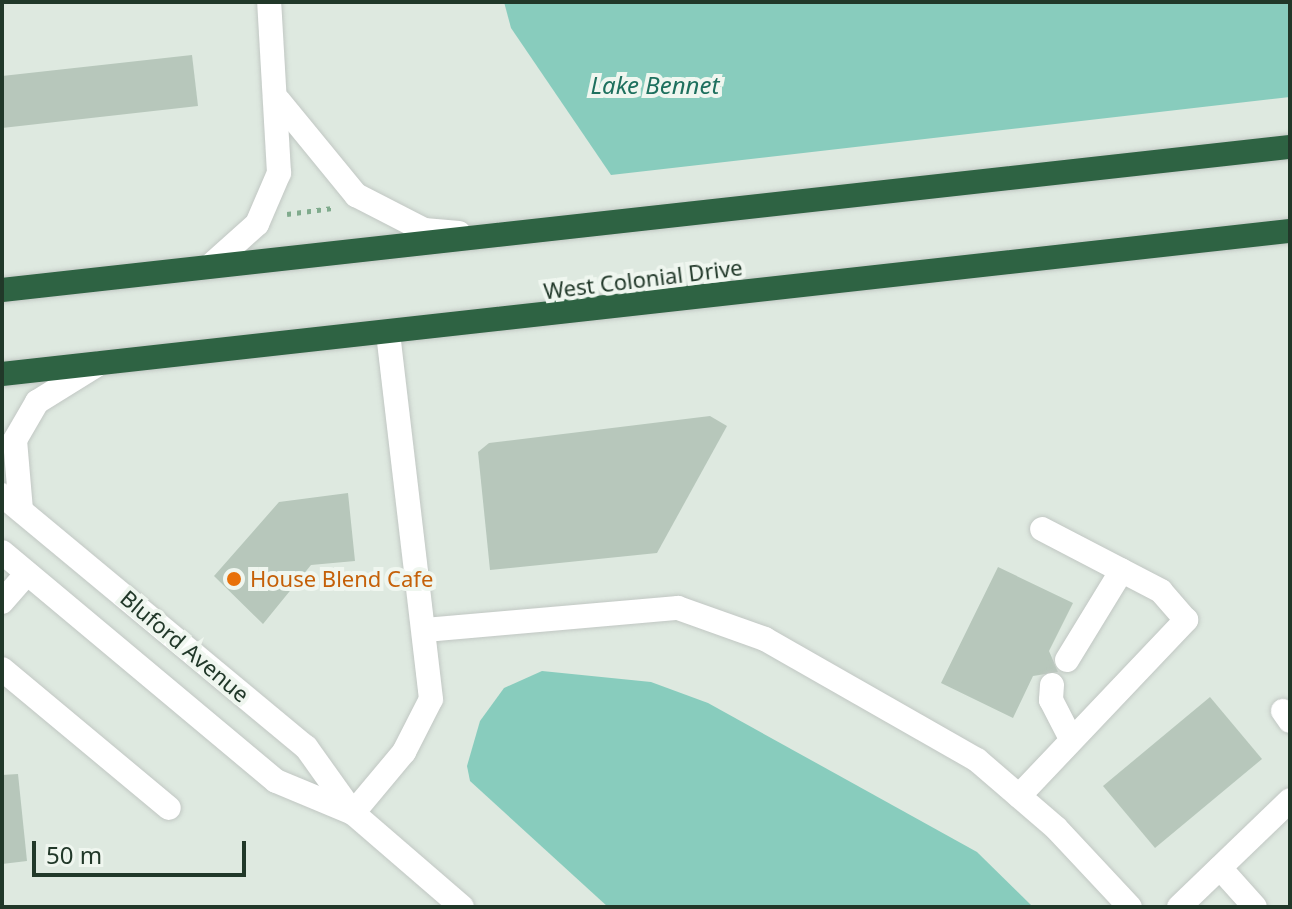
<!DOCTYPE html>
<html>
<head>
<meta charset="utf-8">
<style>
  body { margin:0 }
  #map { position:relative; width:1292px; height:909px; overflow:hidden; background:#dee9e0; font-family:"Noto Sans",sans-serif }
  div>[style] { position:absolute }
  .water>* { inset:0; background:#88ccbd }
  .building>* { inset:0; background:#b7c7bb }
  .path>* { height:5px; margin-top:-2.5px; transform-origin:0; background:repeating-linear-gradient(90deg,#80ab8d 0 4px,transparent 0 10px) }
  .roads { filter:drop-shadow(0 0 2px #c1c7c3) drop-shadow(0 0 2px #c1c7c3) }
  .minor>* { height:24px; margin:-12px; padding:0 12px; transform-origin:12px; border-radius:12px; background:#fff }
  .highway>* { height:24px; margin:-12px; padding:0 12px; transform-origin:12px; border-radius:12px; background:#2e6343 }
  .dots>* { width:22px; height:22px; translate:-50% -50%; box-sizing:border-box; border:4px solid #eff6ef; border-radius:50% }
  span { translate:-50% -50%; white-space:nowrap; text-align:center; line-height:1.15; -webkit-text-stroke:8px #eff6ef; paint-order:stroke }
  .street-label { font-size:22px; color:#213829 }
  .food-label { font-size:22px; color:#c56008 }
  .left { translate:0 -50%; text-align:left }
  .water-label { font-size:24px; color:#1e705e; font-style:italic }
  .frame { position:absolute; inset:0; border:4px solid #213829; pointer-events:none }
  .scale { position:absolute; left:32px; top:841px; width:214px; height:36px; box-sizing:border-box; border:4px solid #213829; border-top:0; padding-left:10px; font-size:24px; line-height:28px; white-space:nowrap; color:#213829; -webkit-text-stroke:6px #eff6ef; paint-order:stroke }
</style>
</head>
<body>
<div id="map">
  <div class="water">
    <div style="clip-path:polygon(504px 2px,1290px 2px,1290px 97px,611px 175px,511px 28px)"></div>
    <div style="clip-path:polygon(542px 671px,651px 682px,708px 703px,977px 852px,1033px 907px,608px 907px,470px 781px,467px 766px,480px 721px,504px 688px)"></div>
  </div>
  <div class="building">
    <div style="clip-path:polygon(192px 55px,198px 106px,2px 128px,2px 76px)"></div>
    <div style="clip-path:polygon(710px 416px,727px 426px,657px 553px,490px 570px,478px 452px,489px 443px)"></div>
    <div style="clip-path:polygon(348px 493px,355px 561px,311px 565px,263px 624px,214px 576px,279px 502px)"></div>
    <div style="clip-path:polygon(998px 567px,1073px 603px,1049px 651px,1058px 672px,1033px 676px,1013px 718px,941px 683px)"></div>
    <div style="clip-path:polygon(1210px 697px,1262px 759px,1155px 848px,1103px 786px)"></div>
    <div style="clip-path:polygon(18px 774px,27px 861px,2px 864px,2px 775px)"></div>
  </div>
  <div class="path">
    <div style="left:287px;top:214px;width:46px;rotate:-7.4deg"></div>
  </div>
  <div class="roads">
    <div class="minor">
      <div style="left:279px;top:101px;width:122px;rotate:50.7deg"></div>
      <div style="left:356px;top:195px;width:76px;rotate:27.2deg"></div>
      <div style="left:424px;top:230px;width:35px;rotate:5deg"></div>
      <div style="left:210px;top:266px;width:63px;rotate:-41.8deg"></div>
      <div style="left:257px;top:224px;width:56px;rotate:-66.7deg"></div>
      <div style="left:279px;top:173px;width:171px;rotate:-93.3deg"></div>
      <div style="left:2px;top:495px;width:395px;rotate:39.7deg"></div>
      <div style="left:306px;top:747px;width:81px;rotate:54.5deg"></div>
      <div style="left:353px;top:813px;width:144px;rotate:40.8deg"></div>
      <div style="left:21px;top:510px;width:70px;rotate:-94.9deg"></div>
      <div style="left:15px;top:440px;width:44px;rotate:-59.9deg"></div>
      <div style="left:37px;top:402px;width:74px;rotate:-31.8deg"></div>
      <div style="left:2px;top:552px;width:357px;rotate:39.9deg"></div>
      <div style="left:276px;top:781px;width:83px;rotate:22.6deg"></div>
      <div style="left:2px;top:602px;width:38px;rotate:-49deg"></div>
      <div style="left:425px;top:630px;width:254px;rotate:-5deg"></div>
      <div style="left:678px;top:608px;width:92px;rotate:19.6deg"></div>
      <div style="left:765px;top:639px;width:244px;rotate:29.7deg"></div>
      <div style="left:977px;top:760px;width:104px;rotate:40.7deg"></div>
      <div style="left:1056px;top:828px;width:108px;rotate:46.9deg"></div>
      <div style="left:1067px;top:660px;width:105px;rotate:-58.6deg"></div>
      <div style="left:2px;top:669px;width:217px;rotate:39.8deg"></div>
      <div style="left:1052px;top:685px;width:15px;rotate:94deg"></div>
      <div style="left:1051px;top:700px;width:42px;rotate:62.8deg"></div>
      <div style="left:1283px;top:711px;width:12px;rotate:55deg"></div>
      <div style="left:1019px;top:796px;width:243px;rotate:-46.5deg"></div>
      <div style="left:1186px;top:620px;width:38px;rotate:-131deg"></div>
      <div style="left:1161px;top:591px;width:134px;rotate:-152.5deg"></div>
      <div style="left:353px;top:813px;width:80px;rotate:-50.1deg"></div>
      <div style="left:404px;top:752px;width:59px;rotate:-63deg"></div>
      <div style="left:431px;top:699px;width:367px;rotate:-96.7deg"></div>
      <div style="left:1220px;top:868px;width:52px;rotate:48.1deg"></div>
      <div style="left:1179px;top:907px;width:154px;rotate:-43.9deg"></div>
    </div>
    <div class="highway">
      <div style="left:2px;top:290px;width:1296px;rotate:-6.34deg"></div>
      <div style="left:2px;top:374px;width:1296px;rotate:-6.34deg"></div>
    </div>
  </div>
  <div class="dots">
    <div style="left:234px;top:579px;background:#e8710a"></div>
  </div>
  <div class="street-label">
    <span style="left:643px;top:279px;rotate:-7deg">West Colonial Drive</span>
    <span style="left:185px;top:646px;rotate:40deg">Bluford Avenue</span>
  </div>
  <div class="food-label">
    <span class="left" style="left:250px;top:579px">House Blend Cafe</span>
  </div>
  <div class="water-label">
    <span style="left:655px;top:85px">Lake Bennet</span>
  </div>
  <div class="frame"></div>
  <div class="scale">50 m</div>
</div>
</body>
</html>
